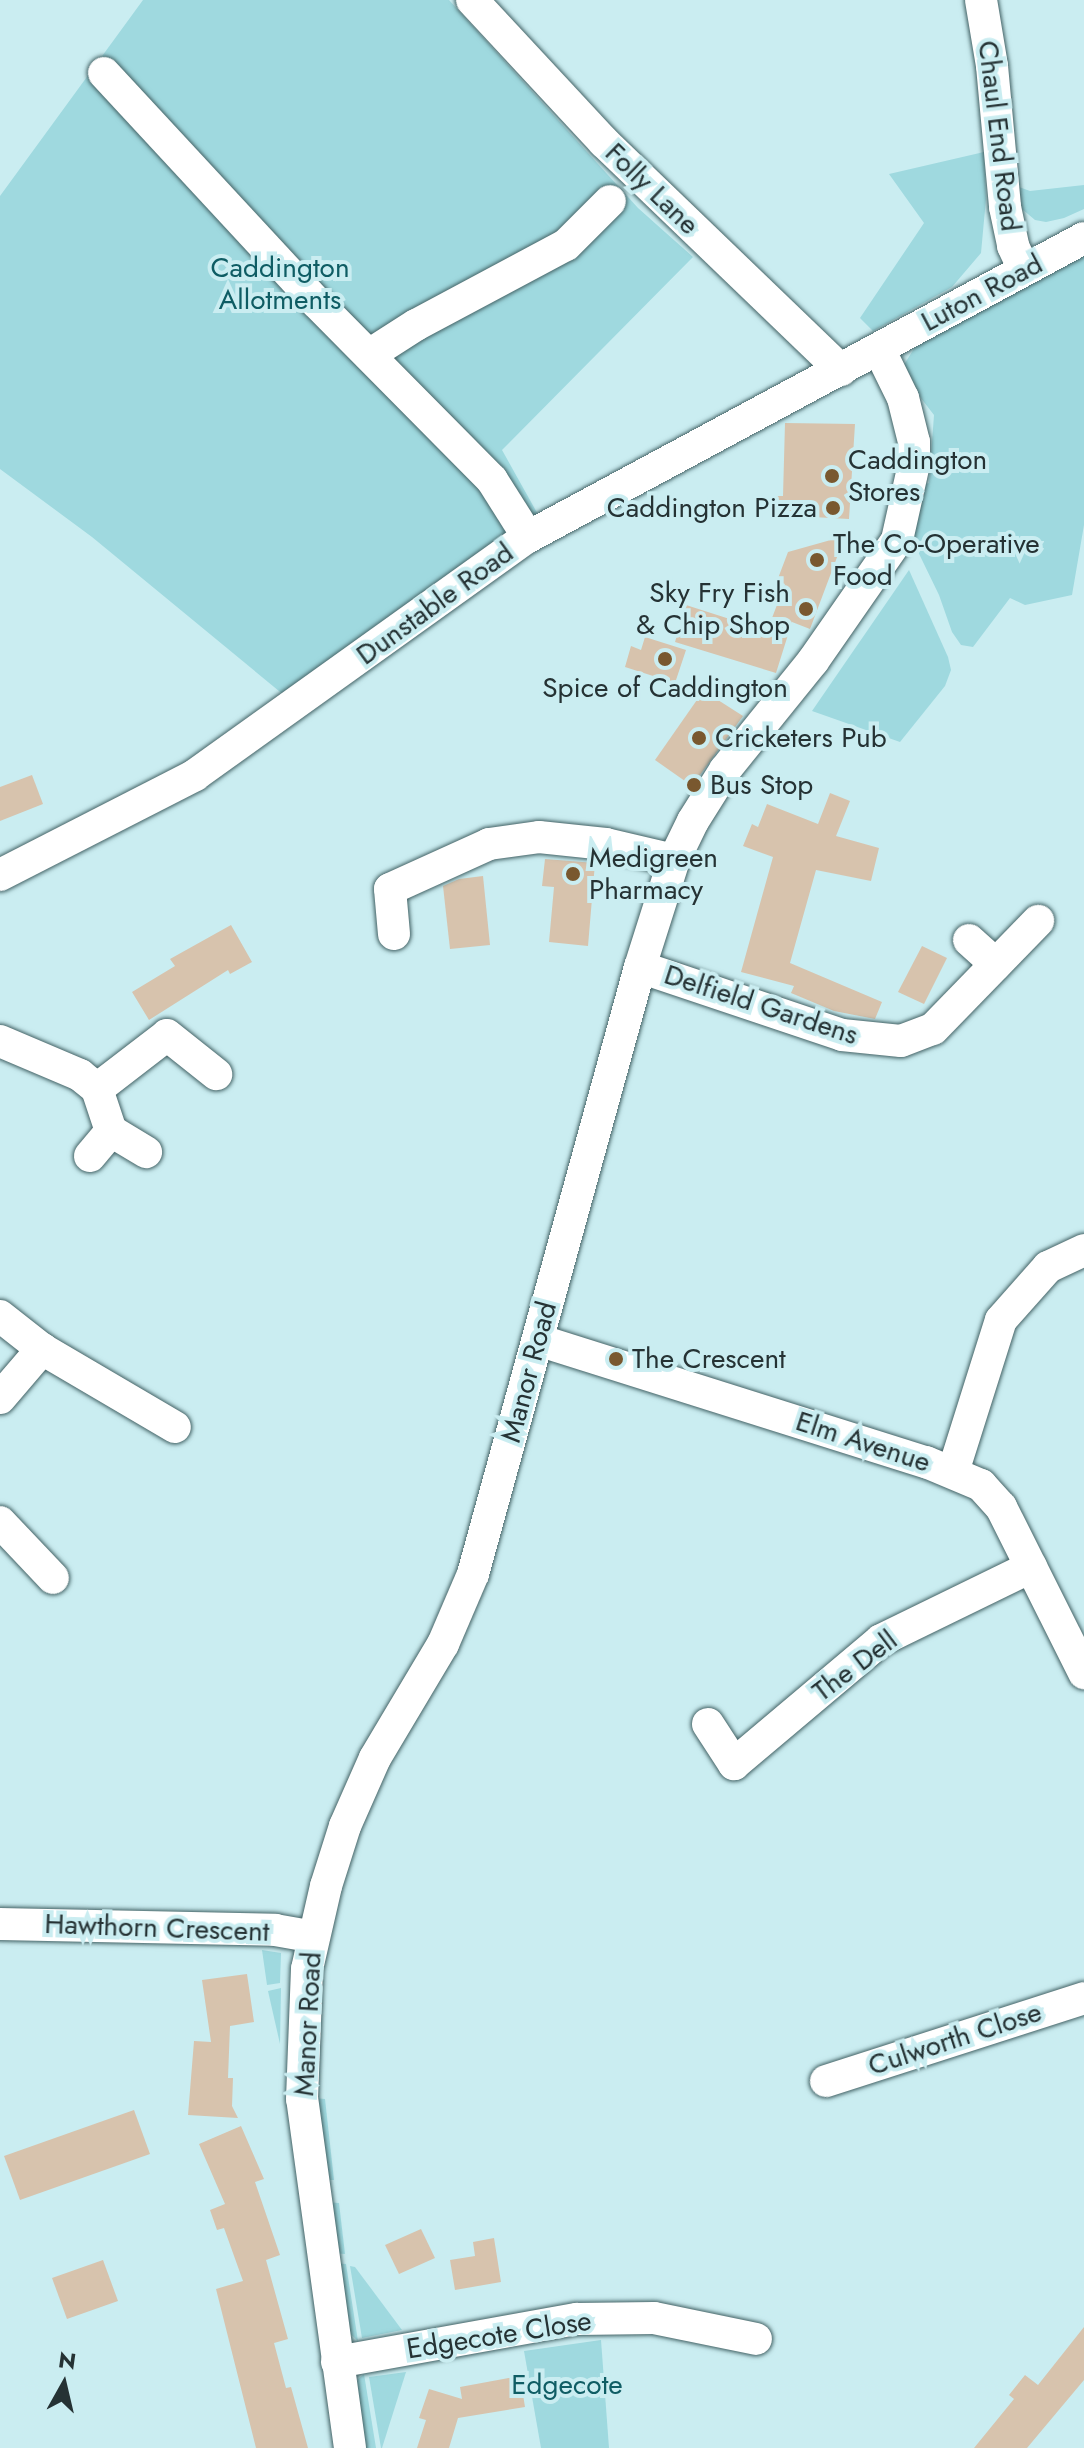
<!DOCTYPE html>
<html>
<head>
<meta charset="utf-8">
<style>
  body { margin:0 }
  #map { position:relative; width:1084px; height:2448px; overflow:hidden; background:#caedf1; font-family:Jost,sans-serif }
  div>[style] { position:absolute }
  .green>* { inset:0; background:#9fd9df }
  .building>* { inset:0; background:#d7c3ad }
  .roads { filter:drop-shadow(0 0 2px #436265) drop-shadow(0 0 2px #436265) }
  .minor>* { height:32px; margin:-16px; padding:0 16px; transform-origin:16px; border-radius:16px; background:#fff }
  .dots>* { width:22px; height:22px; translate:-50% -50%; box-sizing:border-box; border:4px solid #caedf1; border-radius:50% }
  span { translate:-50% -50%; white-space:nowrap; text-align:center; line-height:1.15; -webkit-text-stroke:8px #caedf1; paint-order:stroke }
  .street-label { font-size:28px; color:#253234 }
  .park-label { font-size:28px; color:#0f5d64 }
  .poi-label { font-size:28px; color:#253234 }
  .left { translate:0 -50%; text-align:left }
  .right { translate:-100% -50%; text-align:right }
  .north { position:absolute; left:24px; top:2344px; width:80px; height:80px; -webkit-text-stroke:6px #caedf1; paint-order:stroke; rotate:8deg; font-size:22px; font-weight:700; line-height:32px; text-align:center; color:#253234 }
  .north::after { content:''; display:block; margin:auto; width:28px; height:36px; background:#253234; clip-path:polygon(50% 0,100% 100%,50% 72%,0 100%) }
</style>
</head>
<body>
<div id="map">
  <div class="green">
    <div style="clip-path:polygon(143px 0,449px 0,638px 208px,693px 257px,502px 450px,540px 518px,296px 705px,92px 537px,0 469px,0 196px)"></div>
    <div style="clip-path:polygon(984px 152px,986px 199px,981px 253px,952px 287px,873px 331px,860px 318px,924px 223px,889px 174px)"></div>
    <div style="clip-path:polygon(1084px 185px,1084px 209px,1064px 218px,1046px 222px,1035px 220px,1022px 209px,1019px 187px,1030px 191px)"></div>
    <div style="clip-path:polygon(1084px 252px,1084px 525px,1072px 595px,1025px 605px,1010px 598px,973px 647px,961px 645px,952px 632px,939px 595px,907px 529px,913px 489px,929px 483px,934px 415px,900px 371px,917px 344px)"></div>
    <div style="clip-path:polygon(909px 570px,948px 657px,951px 670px,945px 686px,900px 742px,812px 711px)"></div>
    <div style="clip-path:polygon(262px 1950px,281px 1953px,280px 1983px,267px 1985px)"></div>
    <div style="clip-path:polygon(281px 1988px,280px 2044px,268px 1991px)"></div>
    <div style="clip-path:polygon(314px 2098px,325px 2099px,334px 2180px,323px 2180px)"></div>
    <div style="clip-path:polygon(325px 2202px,339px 2203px,345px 2254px,332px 2253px)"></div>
    <div style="clip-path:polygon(334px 2263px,346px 2264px,358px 2341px,345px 2329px)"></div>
    <div style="clip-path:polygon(350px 2266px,355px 2267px,402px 2330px,362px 2338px)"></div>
    <div style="clip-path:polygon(601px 2340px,609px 2448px,541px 2448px,524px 2351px)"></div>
    <div style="clip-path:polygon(406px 2372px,382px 2448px,381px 2448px,369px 2377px)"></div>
    <div style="clip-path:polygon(364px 2374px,376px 2448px,362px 2448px,354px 2392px,358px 2379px)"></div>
  </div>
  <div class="building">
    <div style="clip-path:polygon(785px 423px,855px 424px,849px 519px,776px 515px,777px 496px,783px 496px)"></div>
    <div style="clip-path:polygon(845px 536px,810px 629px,792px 622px,776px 673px,675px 642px,686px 605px,767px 631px,785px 584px,777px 581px,788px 552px)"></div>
    <div style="clip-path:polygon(645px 637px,686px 650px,675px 683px,625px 667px,631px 646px,641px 650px)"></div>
    <div style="clip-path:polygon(699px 697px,718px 700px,743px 716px,692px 786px,655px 760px)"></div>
    <div style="clip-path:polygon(32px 775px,43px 804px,0 821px,0 787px)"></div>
    <div style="clip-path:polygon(830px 793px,850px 801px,836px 836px,879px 848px,871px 881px,816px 870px,790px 963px,882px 1002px,875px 1019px,834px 1011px,791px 993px,794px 986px,741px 972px,773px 857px,743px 846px,752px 824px,758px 827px,767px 804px,818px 824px)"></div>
    <div style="clip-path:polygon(545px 859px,595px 863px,588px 946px,549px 942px,554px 887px,542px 886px)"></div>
    <div style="clip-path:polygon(483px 876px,490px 945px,450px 949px,443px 886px,459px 879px)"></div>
    <div style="clip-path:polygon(231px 925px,252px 962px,230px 974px,228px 970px,149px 1020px,132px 992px,175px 966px,170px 959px)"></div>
    <div style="clip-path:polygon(922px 946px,947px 958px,924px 1004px,898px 992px)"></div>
    <div style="clip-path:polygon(247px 1974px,254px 2022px,230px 2026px,228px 2078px,233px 2078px,232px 2106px,238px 2118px,188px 2115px,194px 2041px,211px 2042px,202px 1980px)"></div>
    <div style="clip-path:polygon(134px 2110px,150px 2154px,20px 2200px,4px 2156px)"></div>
    <div style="clip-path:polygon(241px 2126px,264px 2179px,255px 2182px,280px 2255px,266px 2260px,288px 2339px,274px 2343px,286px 2388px,291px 2387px,308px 2448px,256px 2448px,216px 2289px,243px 2281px,224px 2228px,217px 2230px,210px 2210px,225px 2204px,199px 2144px)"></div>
    <div style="clip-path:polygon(421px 2229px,435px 2258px,399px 2274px,385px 2245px)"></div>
    <div style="clip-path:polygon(494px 2238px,501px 2282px,455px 2290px,450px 2260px,475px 2256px,473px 2242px)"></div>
    <div style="clip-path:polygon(103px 2260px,118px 2301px,67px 2319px,52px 2278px)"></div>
    <div style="clip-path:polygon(1084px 2327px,1084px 2380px,1027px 2448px,974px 2448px,1014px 2399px,1009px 2395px,1025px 2375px,1038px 2385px)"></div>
    <div style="clip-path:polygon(520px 2376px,525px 2407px,458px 2418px,449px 2448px,417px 2448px,426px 2420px,419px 2418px,429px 2389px,462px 2399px,460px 2387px)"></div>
  </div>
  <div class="roads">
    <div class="minor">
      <div style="left:472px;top:0;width:194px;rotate:47.1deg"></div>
      <div style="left:604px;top:142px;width:329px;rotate:43.9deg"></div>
      <div style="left:981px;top:0;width:67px;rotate:80.5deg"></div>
      <div style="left:992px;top:66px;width:142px;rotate:84.7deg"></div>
      <div style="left:1005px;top:207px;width:40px;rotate:78deg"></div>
      <div style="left:1013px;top:246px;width:26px;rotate:65deg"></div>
      <div style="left:104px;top:73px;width:312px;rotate:47.2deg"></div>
      <div style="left:316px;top:302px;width:250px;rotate:45.3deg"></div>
      <div style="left:492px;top:480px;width:67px;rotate:57.7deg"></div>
      <div style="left:369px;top:355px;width:56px;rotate:-32.6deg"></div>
      <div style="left:416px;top:325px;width:170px;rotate:-28.1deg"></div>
      <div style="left:566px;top:245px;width:62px;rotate:-45deg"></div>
      <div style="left:0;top:875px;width:219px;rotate:-27.1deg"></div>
      <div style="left:195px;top:775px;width:409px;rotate:-35.6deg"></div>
      <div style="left:528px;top:537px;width:631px;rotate:-28.27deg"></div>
      <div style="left:394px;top:934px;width:45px;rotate:-95.1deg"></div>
      <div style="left:390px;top:889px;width:109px;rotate:-24.4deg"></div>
      <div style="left:489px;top:844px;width:50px;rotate:-8deg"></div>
      <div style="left:539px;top:837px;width:67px;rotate:6deg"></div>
      <div style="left:606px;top:844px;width:70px;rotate:13.2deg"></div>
      <div style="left:969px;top:940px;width:36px;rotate:42deg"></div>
      <div style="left:640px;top:967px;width:213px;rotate:18.6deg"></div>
      <div style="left:842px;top:1035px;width:59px;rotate:5.8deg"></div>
      <div style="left:901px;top:1041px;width:34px;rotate:-21deg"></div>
      <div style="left:933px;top:1029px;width:151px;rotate:-45.8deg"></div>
      <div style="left:0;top:1041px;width:87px;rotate:23deg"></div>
      <div style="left:80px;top:1075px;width:22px;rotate:39deg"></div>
      <div style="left:97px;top:1089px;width:44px;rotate:71.6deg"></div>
      <div style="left:111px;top:1131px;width:41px;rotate:31deg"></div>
      <div style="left:97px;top:1089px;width:88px;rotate:-37.6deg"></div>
      <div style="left:167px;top:1035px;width:63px;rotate:38.5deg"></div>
      <div style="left:90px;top:1156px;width:33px;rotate:-50deg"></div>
      <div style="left:0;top:1316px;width:53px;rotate:38.2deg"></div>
      <div style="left:42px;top:1349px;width:154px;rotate:30.4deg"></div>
      <div style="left:538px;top:1340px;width:407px;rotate:17.5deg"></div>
      <div style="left:926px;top:1462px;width:60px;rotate:22.7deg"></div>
      <div style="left:981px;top:1485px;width:30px;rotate:48deg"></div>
      <div style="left:1001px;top:1507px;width:186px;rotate:63.4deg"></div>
      <div style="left:0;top:1398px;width:65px;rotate:-49.4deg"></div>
      <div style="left:953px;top:1472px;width:159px;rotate:-72.5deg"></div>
      <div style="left:1001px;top:1320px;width:71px;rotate:-48.4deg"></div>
      <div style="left:1048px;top:1267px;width:40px;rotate:-25deg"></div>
      <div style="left:0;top:1522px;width:77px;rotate:46.6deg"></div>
      <div style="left:708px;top:1724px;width:48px;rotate:57deg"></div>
      <div style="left:734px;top:1764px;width:192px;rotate:-40.1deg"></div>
      <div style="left:881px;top:1640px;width:167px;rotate:-26deg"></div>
      <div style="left:0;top:1924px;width:275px;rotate:1.2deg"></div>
      <div style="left:275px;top:1930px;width:39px;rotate:10deg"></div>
      <div style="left:826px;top:2081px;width:271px;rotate:-17.8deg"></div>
      <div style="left:337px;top:2362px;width:244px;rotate:-10.2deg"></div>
      <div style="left:577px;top:2319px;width:77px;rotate:-0.7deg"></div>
      <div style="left:654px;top:2318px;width:104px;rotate:11.6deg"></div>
      <div style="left:350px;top:2448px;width:352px;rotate:-97.8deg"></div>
      <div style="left:302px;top:2099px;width:130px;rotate:-87.8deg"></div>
      <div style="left:307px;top:1969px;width:85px;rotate:-77.1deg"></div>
      <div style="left:326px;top:1886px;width:63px;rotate:-72.4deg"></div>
      <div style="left:345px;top:1826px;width:74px;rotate:-66.2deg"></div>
      <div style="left:375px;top:1758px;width:133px;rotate:-59.2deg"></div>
      <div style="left:443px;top:1644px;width:76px;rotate:-66.8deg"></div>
      <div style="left:473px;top:1574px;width:630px;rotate:-74.62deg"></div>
      <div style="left:640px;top:967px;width:112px;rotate:-72.4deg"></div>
      <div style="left:674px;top:860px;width:43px;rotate:-64deg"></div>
      <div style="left:693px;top:821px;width:60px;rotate:-57.9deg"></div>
      <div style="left:725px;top:770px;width:140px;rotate:-51.1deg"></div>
      <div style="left:813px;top:661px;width:147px;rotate:-55.2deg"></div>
      <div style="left:897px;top:540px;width:78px;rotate:-77.4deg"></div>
      <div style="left:914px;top:464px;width:22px;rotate:-90deg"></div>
      <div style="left:914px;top:442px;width:45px;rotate:-104deg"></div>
      <div style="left:903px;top:398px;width:55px;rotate:-116.1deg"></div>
    </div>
  </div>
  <div class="dots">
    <div style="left:832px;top:476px;background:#79582f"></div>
    <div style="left:833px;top:508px;background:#79582f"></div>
    <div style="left:817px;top:560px;background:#79582f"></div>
    <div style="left:806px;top:609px;background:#79582f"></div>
    <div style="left:665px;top:659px;background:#79582f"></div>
    <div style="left:699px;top:738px;background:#79582f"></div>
    <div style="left:694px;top:785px;background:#79582f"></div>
    <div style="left:573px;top:874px;background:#79582f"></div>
    <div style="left:616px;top:1359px;background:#79582f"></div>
  </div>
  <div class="street-label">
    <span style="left:999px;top:136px;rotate:83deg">Chaul End Road</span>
    <span style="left:652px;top:189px;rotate:44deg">Folly Lane</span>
    <span style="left:982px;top:293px;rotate:-28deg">Luton Road</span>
    <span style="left:435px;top:604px;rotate:-36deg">Dunstable Road</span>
    <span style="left:761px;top:1005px;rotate:18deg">Delfield Gardens</span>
    <span style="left:529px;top:1372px;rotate:-75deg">Manor Road</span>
    <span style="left:863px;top:1442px;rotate:18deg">Elm Avenue</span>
    <span style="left:855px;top:1666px;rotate:-37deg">The Dell</span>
    <span style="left:157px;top:1928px;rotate:2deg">Hawthorn Crescent</span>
    <span style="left:308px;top:2024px;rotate:-87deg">Manor Road</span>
    <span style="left:955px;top:2039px;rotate:-18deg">Culworth Close</span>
    <span style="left:499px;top:2335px;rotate:-9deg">Edgecote Close</span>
  </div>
  <div class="park-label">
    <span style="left:280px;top:284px">Caddington<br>Allotments</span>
    <span style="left:567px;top:2385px">Edgecote</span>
  </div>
  <div class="poi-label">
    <span class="left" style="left:848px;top:476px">Caddington<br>Stores</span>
    <span class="right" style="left:817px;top:508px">Caddington Pizza</span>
    <span class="left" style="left:833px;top:560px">The Co-Operative<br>Food</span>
    <span class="right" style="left:790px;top:609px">Sky Fry Fish<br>&amp; Chip Shop</span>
    <span style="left:665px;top:688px">Spice of Caddington</span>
    <span class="left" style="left:715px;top:738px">Cricketers Pub</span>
    <span class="left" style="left:710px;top:785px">Bus Stop</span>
    <span class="left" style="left:589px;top:874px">Medigreen<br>Pharmacy</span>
    <span class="left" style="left:632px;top:1359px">The Crescent</span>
  </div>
  <div class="north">N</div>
</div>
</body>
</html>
